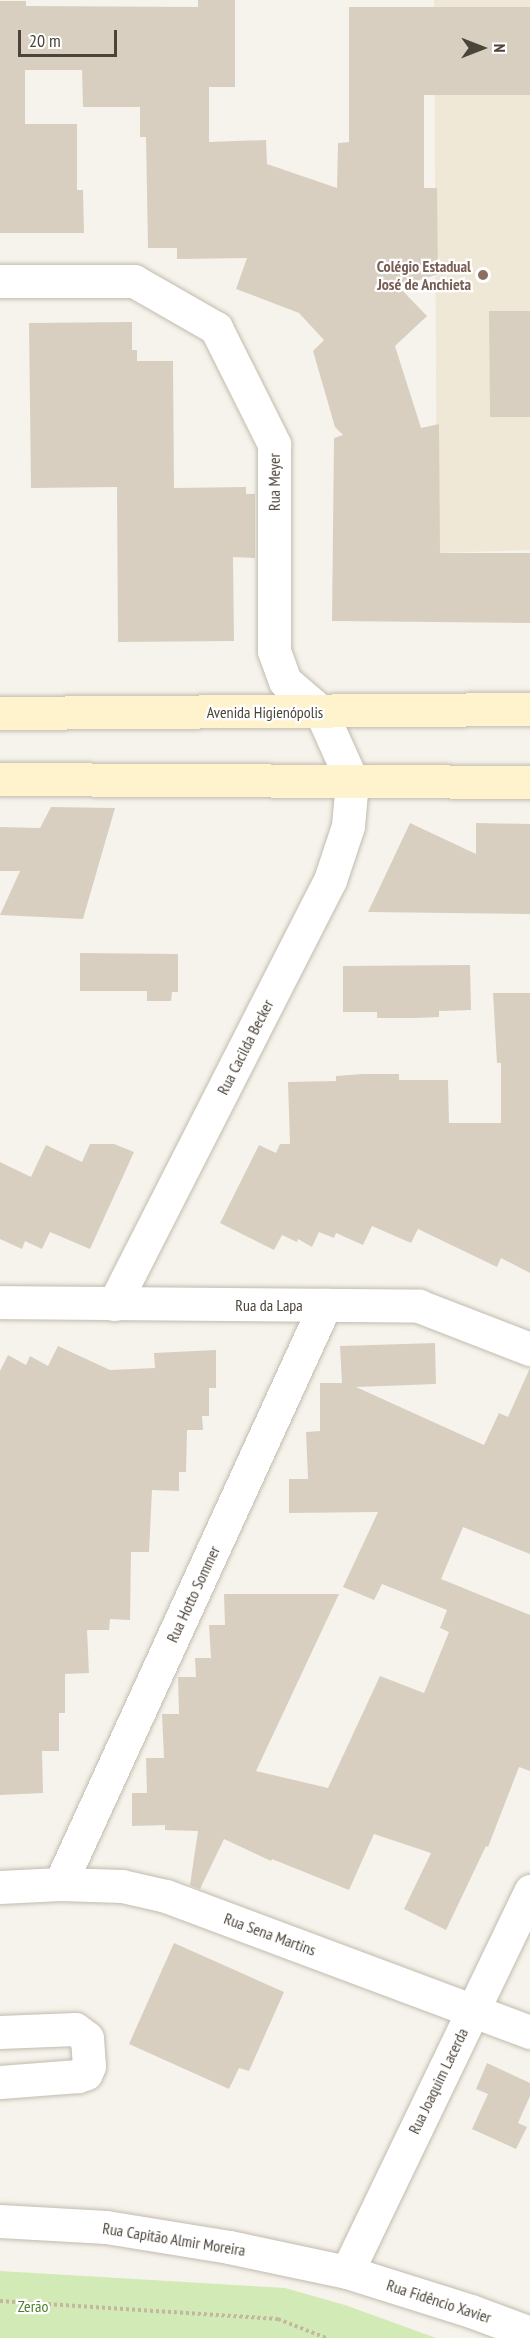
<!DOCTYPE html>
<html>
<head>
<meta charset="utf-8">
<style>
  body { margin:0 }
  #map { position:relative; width:530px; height:2338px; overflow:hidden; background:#f6f3ec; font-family:"PT Sans Narrow",sans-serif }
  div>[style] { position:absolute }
  .education>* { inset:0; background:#efe8d6 }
  .green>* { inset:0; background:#d2eab5 }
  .building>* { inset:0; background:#d8cfc1 }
  .path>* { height:4px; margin-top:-2px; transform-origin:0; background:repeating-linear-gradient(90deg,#c4b79f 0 3px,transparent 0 6px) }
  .roads { filter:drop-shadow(0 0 2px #c2bbae) drop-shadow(0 0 2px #c2bbae) }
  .minor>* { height:33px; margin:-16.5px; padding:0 16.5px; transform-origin:16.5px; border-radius:16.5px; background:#fff }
  .secondary>* { height:33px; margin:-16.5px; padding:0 16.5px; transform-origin:16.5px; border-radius:16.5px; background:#fff3cd }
  .dots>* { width:16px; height:16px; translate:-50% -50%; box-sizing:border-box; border:3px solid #fff; border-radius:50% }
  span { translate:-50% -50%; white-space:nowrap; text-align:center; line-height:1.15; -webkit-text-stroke:4.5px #fff; paint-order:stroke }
  .education-label { font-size:16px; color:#785e54; font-weight:700 }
  .right { translate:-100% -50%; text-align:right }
  .street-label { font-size:16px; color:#4b4439 }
  .park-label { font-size:16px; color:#4a7f2a }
  .north { position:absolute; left:452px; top:18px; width:60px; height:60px; -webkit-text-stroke:4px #fff; paint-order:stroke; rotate:90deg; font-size:16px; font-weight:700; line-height:24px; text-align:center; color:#4b4439 }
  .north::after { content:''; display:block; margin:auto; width:21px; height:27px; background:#4b4439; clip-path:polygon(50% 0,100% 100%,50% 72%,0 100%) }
  .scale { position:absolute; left:18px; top:30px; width:99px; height:27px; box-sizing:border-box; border:3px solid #4b4439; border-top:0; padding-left:8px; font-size:18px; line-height:21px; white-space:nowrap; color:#4b4439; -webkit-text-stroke:4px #fff; paint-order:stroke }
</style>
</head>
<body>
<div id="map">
  <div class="education">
    <div style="clip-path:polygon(434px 0,530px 0,530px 550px,437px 553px)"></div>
  </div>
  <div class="green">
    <div style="clip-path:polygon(0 2271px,285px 2288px,345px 2305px,436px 2338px,0 2338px)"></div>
  </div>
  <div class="building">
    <div style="clip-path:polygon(198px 0,235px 0,235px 87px,209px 87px,209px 142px,266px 140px,267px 164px,337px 188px,338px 143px,349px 142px,349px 7px,530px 7px,530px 95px,424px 95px,424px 188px,437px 188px,438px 274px,399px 287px,427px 316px,395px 346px,421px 428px,439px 424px,440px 553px,530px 553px,530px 623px,332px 621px,334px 438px,343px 435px,335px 427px,313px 351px,324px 340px,299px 313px,236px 289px,247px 258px,177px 259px,177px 248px,148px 248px,146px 137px,140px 137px,140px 107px,83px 107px,82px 70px,25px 70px,25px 124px,77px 124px,77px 190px,83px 190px,84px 233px,0 233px,0 1px,26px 1px,26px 6px,198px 7px)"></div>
    <div style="clip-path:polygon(489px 311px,530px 311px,530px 417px,490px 417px)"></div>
    <div style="clip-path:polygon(132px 322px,132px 350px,137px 350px,137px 361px,173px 361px,174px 488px,246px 487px,246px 494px,255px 494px,255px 558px,233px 557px,234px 641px,118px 642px,117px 487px,31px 488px,29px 323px)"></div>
    <div style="clip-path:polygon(51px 807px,115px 808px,83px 919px,0 915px,20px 871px,0 871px,0 827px,40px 828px)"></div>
    <div style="clip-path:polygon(410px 823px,476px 854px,476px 823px,530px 824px,530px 914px,368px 912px)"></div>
    <div style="clip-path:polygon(80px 953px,178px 954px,178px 992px,172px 992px,171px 1001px,147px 1001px,147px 991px,80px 991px)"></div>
    <div style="clip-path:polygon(470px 965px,471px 1010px,439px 1011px,439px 1017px,415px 1018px,377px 1018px,377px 1012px,343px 1012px,343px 966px)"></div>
    <div style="clip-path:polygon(493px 993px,530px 993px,530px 1273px,501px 1258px,497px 1267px,418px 1229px,411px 1243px,372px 1226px,363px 1245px,336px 1233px,334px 1238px,319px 1232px,312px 1247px,298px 1239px,297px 1242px,282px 1235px,274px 1250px,220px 1223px,259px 1145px,276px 1153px,280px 1144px,290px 1144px,288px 1082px,336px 1081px,336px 1076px,363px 1074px,399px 1074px,399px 1080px,448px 1080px,449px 1123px,501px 1123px,501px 1063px,497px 1063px)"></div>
    <div style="clip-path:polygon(90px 1144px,114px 1144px,134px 1152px,90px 1249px,50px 1232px,42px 1249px,25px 1241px,22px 1249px,0 1239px,0 1162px,31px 1177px,46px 1145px,82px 1162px)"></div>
    <div style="clip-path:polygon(435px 1343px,436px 1384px,356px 1387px,484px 1445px,499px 1413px,508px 1417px,530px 1368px,530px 1554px,463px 1527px,441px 1579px,530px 1615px,530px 1771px,519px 1767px,488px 1847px,486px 1846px,446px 1930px,404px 1909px,431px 1853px,374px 1834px,349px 1890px,272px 1859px,271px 1861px,224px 1839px,200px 1889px,190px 1885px,198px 1831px,165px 1830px,165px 1825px,132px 1826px,132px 1793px,147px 1793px,146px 1758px,164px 1758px,162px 1714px,179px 1714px,178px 1677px,196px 1677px,195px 1658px,211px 1658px,209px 1625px,225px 1625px,224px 1594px,339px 1594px,256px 1771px,328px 1788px,380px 1676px,424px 1693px,449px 1632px,440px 1628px,447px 1610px,382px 1584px,374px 1600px,343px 1587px,378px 1512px,289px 1513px,289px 1479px,308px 1479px,306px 1432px,320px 1431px,320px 1383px,342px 1383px,340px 1346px)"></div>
    <div style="clip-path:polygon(58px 1346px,110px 1370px,155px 1368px,154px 1353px,216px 1350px,216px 1388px,209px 1388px,209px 1416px,202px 1416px,203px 1430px,187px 1430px,186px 1472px,179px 1472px,179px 1491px,152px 1490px,149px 1552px,131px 1552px,130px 1620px,110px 1619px,109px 1630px,87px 1630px,89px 1673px,65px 1674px,65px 1713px,59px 1713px,59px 1751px,42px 1751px,43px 1793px,0 1795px,0 1371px,8px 1355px,26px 1365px,30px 1356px,48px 1366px)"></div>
    <div style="clip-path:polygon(174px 1943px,284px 1992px,249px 2071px,239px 2068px,229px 2089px,129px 2044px)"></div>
    <div style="clip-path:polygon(487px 2063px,530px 2083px,530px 2096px,518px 2123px,527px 2127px,516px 2149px,472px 2129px,488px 2094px,476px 2089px)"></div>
  </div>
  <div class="path">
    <div style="left:0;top:2301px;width:279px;rotate:3.7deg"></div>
    <div style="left:278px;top:2319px;width:52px;rotate:21.6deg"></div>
  </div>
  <div class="roads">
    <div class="minor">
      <div style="left:0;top:281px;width:134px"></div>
      <div style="left:134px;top:281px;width:95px;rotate:29.8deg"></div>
      <div style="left:216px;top:328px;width:130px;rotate:63.4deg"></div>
      <div style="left:274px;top:444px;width:207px;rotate:90deg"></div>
      <div style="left:274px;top:651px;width:32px;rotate:70deg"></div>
      <div style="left:285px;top:681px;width:48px;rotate:40.7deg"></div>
      <div style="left:321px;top:712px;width:76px;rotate:65.8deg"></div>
      <div style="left:352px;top:781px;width:45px;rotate:95.1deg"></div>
      <div style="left:348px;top:826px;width:57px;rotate:108.4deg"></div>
      <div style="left:330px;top:880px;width:476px;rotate:117deg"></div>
      <div style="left:0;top:1302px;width:419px;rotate:0.5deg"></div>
      <div style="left:419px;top:1306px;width:119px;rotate:21.2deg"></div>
      <div style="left:60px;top:1884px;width:637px;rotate:-65.41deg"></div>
      <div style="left:0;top:1887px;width:60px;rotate:-2.9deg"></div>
      <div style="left:60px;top:1884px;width:62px;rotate:1.8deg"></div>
      <div style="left:122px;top:1886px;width:45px;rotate:12.8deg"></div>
      <div style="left:166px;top:1896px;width:389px;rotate:20.5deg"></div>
      <div style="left:0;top:2032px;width:75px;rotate:-2.3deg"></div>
      <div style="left:75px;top:2029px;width:15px;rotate:37deg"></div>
      <div style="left:87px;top:2038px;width:28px;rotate:86deg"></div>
      <div style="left:89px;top:2066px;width:8px;rotate:113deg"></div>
      <div style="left:86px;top:2073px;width:9px;rotate:159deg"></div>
      <div style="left:78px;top:2076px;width:78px;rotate:175.6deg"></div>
      <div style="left:0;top:2221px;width:106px;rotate:3.2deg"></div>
      <div style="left:106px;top:2227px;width:125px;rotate:9.2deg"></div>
      <div style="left:229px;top:2247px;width:121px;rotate:12deg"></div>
      <div style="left:347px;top:2272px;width:130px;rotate:17.5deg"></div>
      <div style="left:471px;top:2311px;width:63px;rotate:20.4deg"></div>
      <div style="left:347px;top:2272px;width:423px;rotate:-64.3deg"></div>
    </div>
    <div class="secondary">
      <div style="left:0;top:713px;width:530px;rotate:-0.43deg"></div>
      <div style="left:0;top:779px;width:530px;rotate:0.32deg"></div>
    </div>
  </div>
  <div class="dots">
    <div style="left:483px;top:275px;background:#8d6e63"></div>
  </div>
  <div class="education-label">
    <span class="right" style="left:471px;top:275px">Colégio Estadual<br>José de Anchieta</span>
  </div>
  <div class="street-label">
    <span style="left:274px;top:482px;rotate:-90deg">Rua Meyer</span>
    <span style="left:265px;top:712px">Avenida Higienópolis</span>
    <span style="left:245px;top:1047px;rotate:-63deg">Rua Cacilda Becker</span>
    <span style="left:269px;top:1305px">Rua da Lapa</span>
    <span style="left:193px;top:1594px;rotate:-65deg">Rua Hotto Sommer</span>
    <span style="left:270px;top:1934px;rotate:20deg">Rua Sena Martins</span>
    <span style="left:438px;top:2081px;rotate:-64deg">Rua Joaquim Lacerda</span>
    <span style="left:174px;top:2239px;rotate:9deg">Rua Capitão Almir Moreira</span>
    <span style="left:439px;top:2301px;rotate:18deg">Rua Fidêncio Xavier</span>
  </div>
  <div class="park-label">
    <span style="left:33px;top:2306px">Zerão</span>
  </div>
  <div class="north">N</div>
  <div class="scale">20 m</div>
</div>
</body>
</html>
